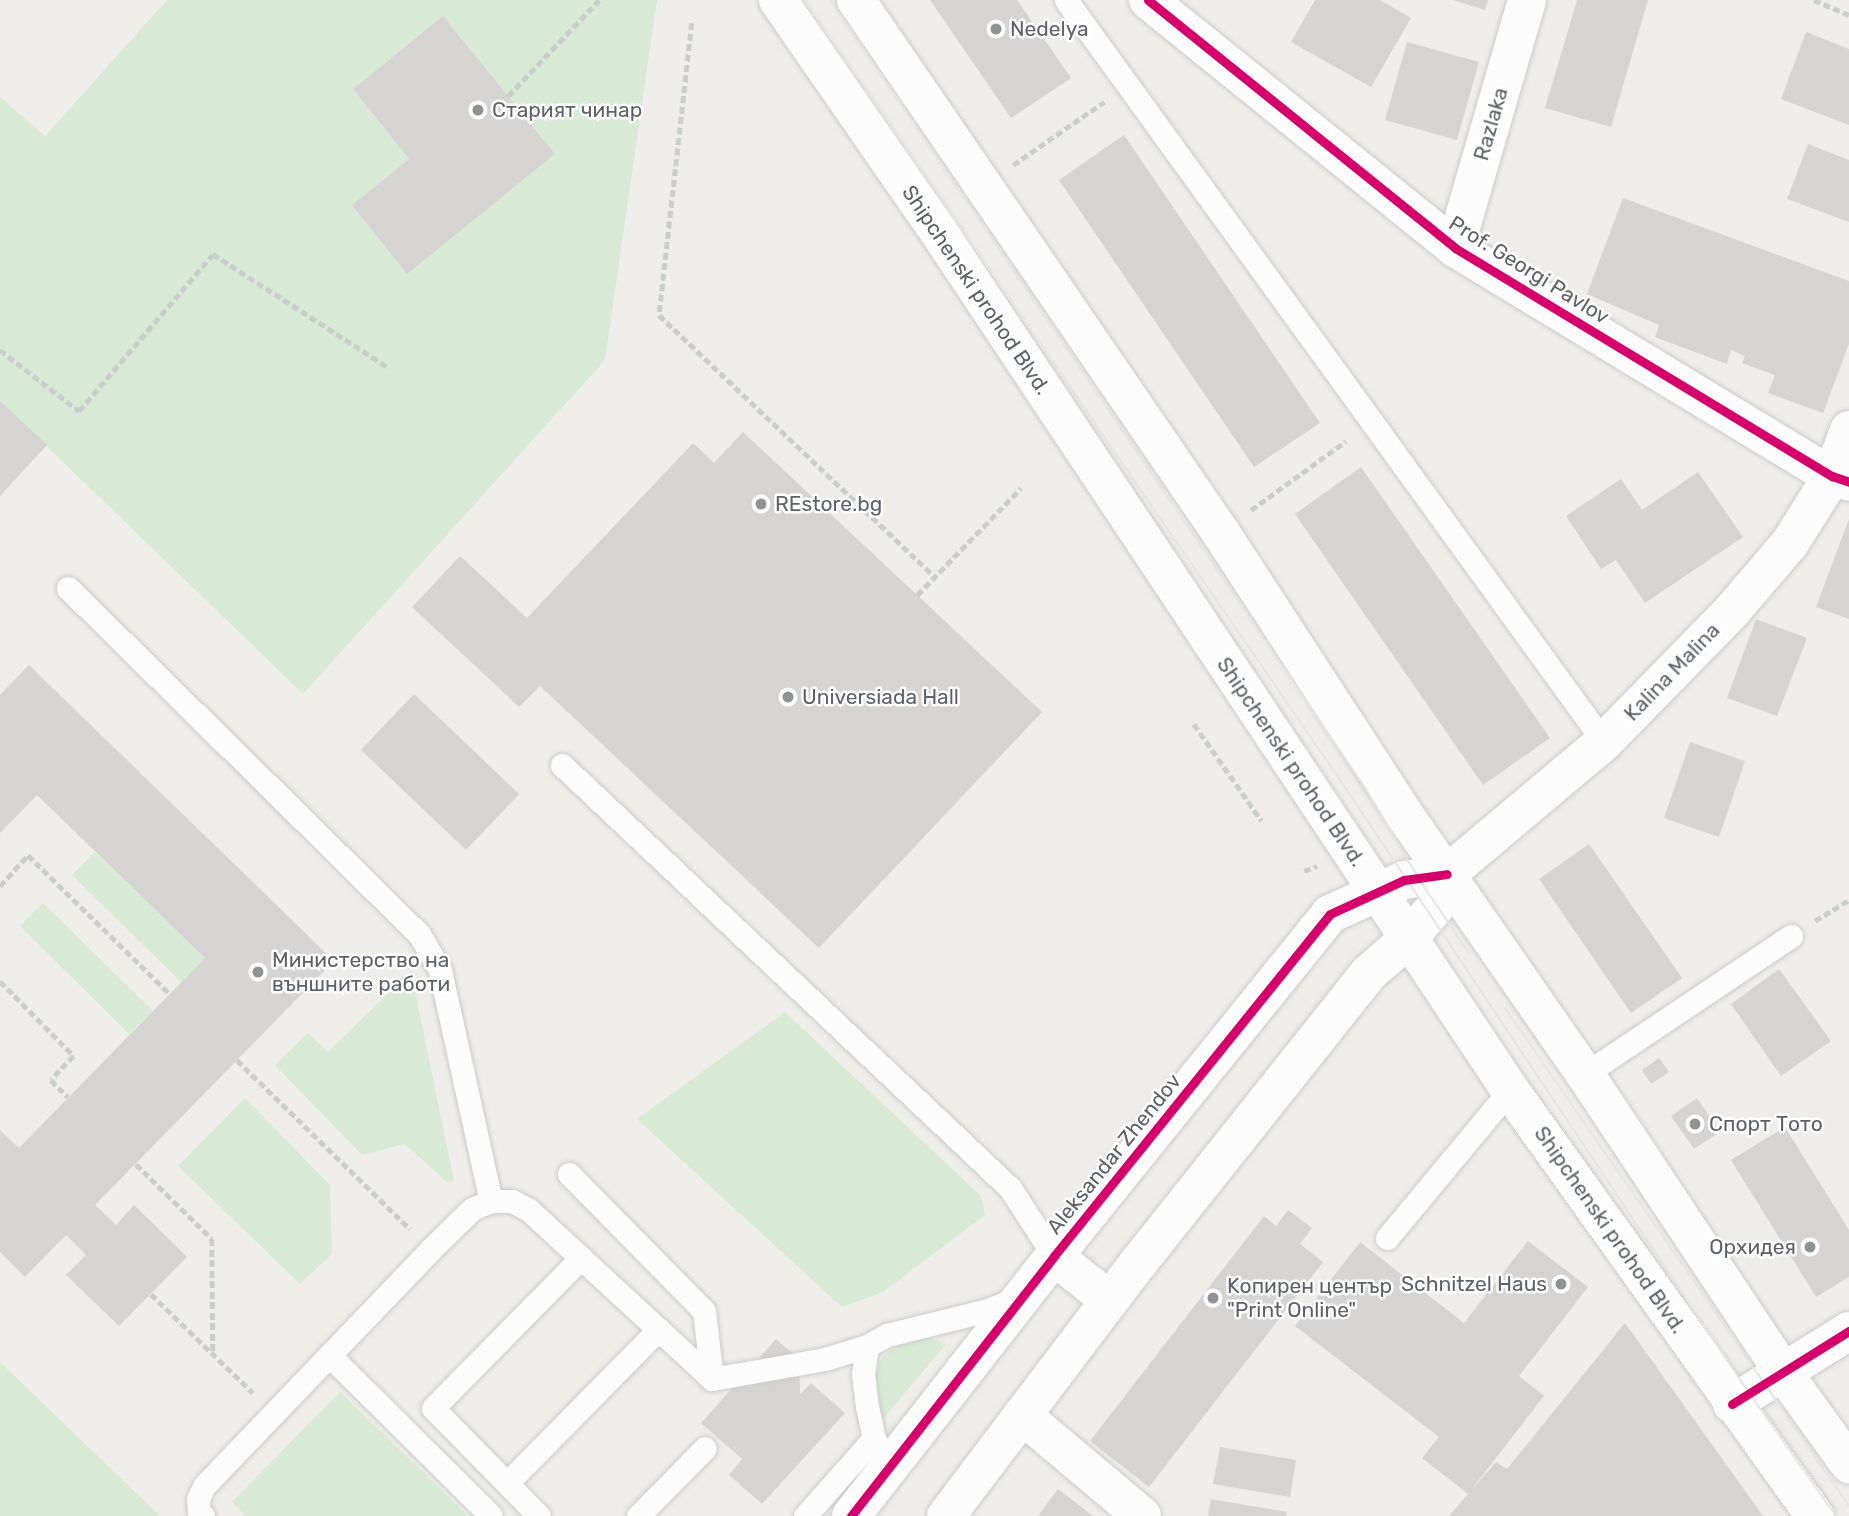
<!DOCTYPE html>
<html>
<head>
<meta charset="utf-8">
<style>
  body { margin:0 }
  #map { position:relative; width:1849px; height:1516px; overflow:hidden; background:#eeede9; font-family:Rubik,sans-serif }
  div>[style] { position:absolute }
  .green>* { inset:0; background:#d8e9d5 }
  .building>* { inset:0; background:#d5d4d2 }
  .path>* { height:4.5px; margin-top:-2.25px; transform-origin:0; background:repeating-linear-gradient(90deg,#cacecb 0 7px,transparent 0 10.5px) }
  .roads { filter:drop-shadow(0 0 2px #cacbcb) drop-shadow(0 0 2px #cacbcb) }
  .service>* { height:23px; margin:-11.5px; padding:0 11.5px; transform-origin:11.5px; border-radius:11.5px; background:#fcfcfc }
  .minor>* { height:38px; margin:-19px; padding:0 19px; transform-origin:19px; border-radius:19px; background:#fcfcfc }
  .secondary>* { height:38px; margin:-19px; padding:0 19px; transform-origin:19px; border-radius:19px; background:#fcfcfc }
  .tram>* { height:2px; margin:-1px; padding:0 1px; transform-origin:1px; border-radius:1px; background:#e3e4e3 }
  .cycleway>* { height:9px; margin:-4.5px; padding:0 4.5px; transform-origin:4.5px; border-radius:4.5px; background:#d6006c }
  .dots>* { width:19px; height:19px; translate:-50% -50%; box-sizing:border-box; border:4px solid #fff; border-radius:50% }
  span { translate:-50% -50%; white-space:nowrap; text-align:center; line-height:1.15; -webkit-text-stroke:5px #fff; paint-order:stroke }
  .poi-label { font-size:21px; color:#5e6267 }
  .left { translate:0 -50%; text-align:left }
  .right { translate:-100% -50%; text-align:right }
  .street-label { font-size:21px; color:#5e6267 }
</style>
</head>
<body>
<div id="map">
  <div class="green">
    <div style="clip-path:polygon(evenodd,167px 0,657px 0,605px 360px,303px 694px,0 401px,0 97px,45px 136px,167px 0,443px 16px,555px 154px,407px 273px,352px 205px,409px 159px,353px 89px,443px 16px)"></div>
    <div style="clip-path:polygon(95px 852px,205px 958px,181px 982px,72px 875px)"></div>
    <div style="clip-path:polygon(43px 903px,153px 1011px,129px 1034px,20px 926px)"></div>
    <div style="clip-path:polygon(411px 971px,454px 1181px,447px 1182px,405px 1144px,362px 1155px,275px 1065px,308px 1033px,328px 1052px)"></div>
    <div style="clip-path:polygon(785px 1012px,981px 1196px,985px 1215px,883px 1292px,842px 1307px,637px 1119px)"></div>
    <div style="clip-path:polygon(245px 1098px,330px 1185px,332px 1254px,300px 1284px,178px 1166px)"></div>
    <div style="clip-path:polygon(927px 1337px,946px 1344px,882px 1420px,872px 1380px,883px 1356px,899px 1345px)"></div>
    <div style="clip-path:polygon(0 1362px,160px 1516px,0 1516px)"></div>
    <div style="clip-path:polygon(340px 1392px,468px 1516px,246px 1516px,232px 1502px)"></div>
  </div>
  <div class="building">
    <div style="clip-path:polygon(930px 0,1017px 0,1071px 78px,1011px 118px)"></div>
    <div style="clip-path:polygon(1315px 0,1380px 0,1411px 18px,1371px 87px,1291px 42px)"></div>
    <div style="clip-path:polygon(1453px 0,1488px 0,1485px 10px)"></div>
    <div style="clip-path:polygon(1577px 0,1648px 0,1611px 127px,1545px 108px)"></div>
    <div style="clip-path:polygon(443px 16px,555px 154px,407px 274px,352px 205px,409px 159px,353px 89px)"></div>
    <div style="clip-path:polygon(1806px 32px,1849px 49px,1849px 125px,1781px 99px)"></div>
    <div style="clip-path:polygon(1407px 42px,1479px 62px,1457px 140px,1385px 120px)"></div>
    <div style="clip-path:polygon(1124px 135px,1320px 423px,1254px 467px,1059px 180px)"></div>
    <div style="clip-path:polygon(1808px 144px,1849px 160px,1849px 222px,1787px 199px)"></div>
    <div style="clip-path:polygon(1623px 198px,1849px 281px,1849px 344px,1823px 413px,1768px 393px,1775px 375px,1742px 363px,1745px 356px,1731px 350px,1727px 364px,1655px 337px,1659px 325px,1587px 294px)"></div>
    <div style="clip-path:polygon(0 401px,47px 445px,0 496px)"></div>
    <div style="clip-path:polygon(743px 432px,1042px 712px,819px 948px,540px 686px,519px 707px,412px 607px,460px 556px,527px 618px,693px 443px,714px 463px)"></div>
    <div style="clip-path:polygon(1361px 467px,1550px 738px,1483px 785px,1295px 514px)"></div>
    <div style="clip-path:polygon(1698px 472px,1743px 537px,1645px 603px,1616px 560px,1601px 569px,1566px 516px,1621px 479px,1642px 510px)"></div>
    <div style="clip-path:polygon(1849px 519px,1849px 619px,1816px 607px)"></div>
    <div style="clip-path:polygon(1756px 619px,1807px 638px,1777px 716px,1727px 698px)"></div>
    <div style="clip-path:polygon(29px 665px,334px 961px,95px 1205px,116px 1225px,134px 1205px,187px 1257px,119px 1326px,66px 1275px,86px 1255px,66px 1235px,25px 1277px,0 1252px,0 1130px,19px 1148px,205px 958px,37px 795px,0 833px,0 695px)"></div>
    <div style="clip-path:polygon(414px 694px,519px 794px,466px 850px,361px 750px)"></div>
    <div style="clip-path:polygon(1690px 742px,1745px 761px,1719px 837px,1664px 818px)"></div>
    <div style="clip-path:polygon(1589px 844px,1682px 978px,1631px 1013px,1539px 879px)"></div>
    <div style="clip-path:polygon(1779px 969px,1831px 1041px,1781px 1076px,1731px 1004px)"></div>
    <div style="clip-path:polygon(1659px 1058px,1669px 1072px,1651px 1084px,1642px 1070px)"></div>
    <div style="clip-path:polygon(1697px 1098px,1720px 1132px,1694px 1149px,1671px 1116px)"></div>
    <div style="clip-path:polygon(1785px 1127px,1849px 1230px,1849px 1277px,1816px 1297px,1731px 1160px)"></div>
    <div style="clip-path:polygon(1288px 1210px,1312px 1228px,1300px 1244px,1323px 1262px,1149px 1487px,1090px 1441px,1264px 1216px,1276px 1226px)"></div>
    <div style="clip-path:polygon(1528px 1241px,1588px 1287px,1519px 1376px,1544px 1396px,1471px 1490px,1496px 1462px,1507px 1469px,1625px 1323px,1763px 1516px,1449px 1516px,1468px 1494px,1422px 1458px,1439px 1437px,1295px 1326px,1360px 1242px,1464px 1323px)"></div>
    <div style="clip-path:polygon(776px 1339px,799px 1359px,800px 1394px,811px 1383px,845px 1413px,762px 1504px,729px 1475px,742px 1459px,701px 1423px)"></div>
    <div style="clip-path:polygon(1220px 1447px,1296px 1460px,1290px 1497px,1213px 1484px)"></div>
    <div style="clip-path:polygon(1058px 1489px,1093px 1516px,1038px 1516px)"></div>
    <div style="clip-path:polygon(1211px 1499px,1287px 1512px,1286px 1516px,1208px 1516px)"></div>
  </div>
  <div class="path">
    <div style="left:1814px;top:0;width:38px;rotate:23deg"></div>
    <div style="left:692px;top:23px;width:294px;rotate:96.4deg"></div>
    <div style="left:659px;top:315px;width:381px;rotate:43.5deg"></div>
    <div style="left:508px;top:96px;width:132px;rotate:-46.5deg"></div>
    <div style="left:1013px;top:165px;width:111px;rotate:-34.7deg"></div>
    <div style="left:0;top:350px;width:100px;rotate:37.7deg"></div>
    <div style="left:79px;top:411px;width:206px;rotate:-49.5deg"></div>
    <div style="left:213px;top:254px;width:210px;rotate:32.9deg"></div>
    <div style="left:1251px;top:510px;width:117px;rotate:-36deg"></div>
    <div style="left:917px;top:595px;width:149px;rotate:-45.8deg"></div>
    <div style="left:1194px;top:724px;width:118px;rotate:55deg"></div>
    <div style="left:1304px;top:871px;width:14px;rotate:-21deg"></div>
    <div style="left:0;top:886px;width:42px;rotate:-47.9deg"></div>
    <div style="left:28px;top:855px;width:199px;rotate:44.4deg"></div>
    <div style="left:1815px;top:921px;width:40px;rotate:-32deg"></div>
    <div style="left:0;top:981px;width:105px;rotate:45.4deg"></div>
    <div style="left:74px;top:1056px;width:33px;rotate:134deg"></div>
    <div style="left:51px;top:1080px;width:24px;rotate:45deg"></div>
    <div style="left:237px;top:1060px;width:242px;rotate:44.3deg"></div>
    <div style="left:136px;top:1164px;width:107px;rotate:44.6deg"></div>
    <div style="left:212px;top:1239px;width:115px;rotate:89.5deg"></div>
    <div style="left:151px;top:1294px;width:142px;rotate:44.1deg"></div>
  </div>
  <div class="roads">
    <div class="service">
      <div style="left:1066px;top:0;width:917px;rotate:54.06deg"></div>
      <div style="left:68px;top:588px;width:493px;rotate:44.6deg"></div>
      <div style="left:419px;top:934px;width:42px;rotate:59.7deg"></div>
      <div style="left:440px;top:970px;width:237px;rotate:77.6deg"></div>
      <div style="left:491px;top:1201px;width:21px"></div>
      <div style="left:512px;top:1201px;width:19px;rotate:28deg"></div>
      <div style="left:529px;top:1210px;width:249px;rotate:42.7deg"></div>
      <div style="left:712px;top:1379px;width:115px;rotate:-10deg"></div>
      <div style="left:825px;top:1359px;width:44px;rotate:-17.2deg"></div>
      <div style="left:867px;top:1346px;width:23px;rotate:-29deg"></div>
      <div style="left:887px;top:1335px;width:104px;rotate:-13.9deg"></div>
      <div style="left:988px;top:1310px;width:29px;rotate:-22deg"></div>
      <div style="left:562px;top:765px;width:616px;rotate:43.36deg"></div>
      <div style="left:1010px;top:1188px;width:81px;rotate:57.1deg"></div>
      <div style="left:1585px;top:1074px;width:248px;rotate:-33.8deg"></div>
      <div style="left:569px;top:1174px;width:192px;rotate:45.4deg"></div>
      <div style="left:704px;top:1311px;width:68px;rotate:83.3deg"></div>
      <div style="left:1387px;top:1238px;width:192px;rotate:-50.3deg"></div>
      <div style="left:867px;top:1346px;width:28px;rotate:98deg"></div>
      <div style="left:863px;top:1374px;width:32px;rotate:83deg"></div>
      <div style="left:867px;top:1406px;width:33px;rotate:78deg"></div>
      <div style="left:874px;top:1438px;width:35px;rotate:65deg"></div>
      <div style="left:329px;top:1355px;width:228px;rotate:44.8deg"></div>
      <div style="left:507px;top:1483px;width:216px;rotate:-45.4deg"></div>
      <div style="left:203px;top:1516px;width:6px;rotate:-135deg"></div>
      <div style="left:199px;top:1512px;width:13px;rotate:-94deg"></div>
      <div style="left:198px;top:1499px;width:14px;rotate:-65deg"></div>
      <div style="left:204px;top:1486px;width:328px;rotate:-46.2deg"></div>
      <div style="left:431px;top:1249px;width:57px;rotate:-44.3deg"></div>
      <div style="left:472px;top:1209px;width:21px;rotate:-23deg"></div>
      <div style="left:539px;top:1516px;width:151px;rotate:-134.5deg"></div>
      <div style="left:433px;top:1408px;width:211px;rotate:-45.4deg"></div>
      <div style="left:638px;top:1516px;width:95px;rotate:-45.4deg"></div>
      <div style="left:805px;top:1516px;width:104px;rotate:-48.5deg"></div>
    </div>
    <div class="minor">
      <div style="left:1148px;top:0;width:395px;rotate:38.9deg"></div>
      <div style="left:1455px;top:248px;width:441px;rotate:31.2deg"></div>
      <div style="left:1832px;top:476px;width:18px;rotate:19deg"></div>
      <div style="left:1455px;top:248px;width:258px;rotate:-73.8deg"></div>
      <div style="left:1447px;top:874px;width:205px;rotate:-40.1deg"></div>
      <div style="left:1604px;top:742px;width:182px;rotate:-45.7deg"></div>
      <div style="left:1731px;top:612px;width:91px;rotate:-49.5deg"></div>
      <div style="left:1790px;top:543px;width:79px;rotate:-57.9deg"></div>
      <div style="left:1832px;top:476px;width:49px;rotate:-69.7deg"></div>
      <div style="left:1054px;top:1256px;width:70px;rotate:38.7deg"></div>
      <div style="left:1732px;top:1404px;width:138px;rotate:-32deg"></div>
      <div style="left:1022px;top:1415px;width:157px;rotate:40.1deg"></div>
      <div style="left:851px;top:1516px;width:330px;rotate:-52deg"></div>
      <div style="left:1054px;top:1256px;width:439px;rotate:-51.1deg"></div>
      <div style="left:1330px;top:914px;width:81px;rotate:-24.7deg"></div>
      <div style="left:1404px;top:880px;width:43px;rotate:-7.9deg"></div>
      <div style="left:946px;top:1516px;width:319px;rotate:-52.8deg"></div>
      <div style="left:1139px;top:1262px;width:369px;rotate:-51.5deg"></div>
      <div style="left:1369px;top:973px;width:52px;rotate:-41.1deg"></div>
      <div style="left:1408px;top:939px;width:43px;rotate:-49.7deg"></div>
      <div style="left:1436px;top:906px;width:34px;rotate:-71deg"></div>
    </div>
    <div class="secondary">
      <div style="left:778px;top:0;width:270px;rotate:55.3deg"></div>
      <div style="left:932px;top:222px;width:1043px;rotate:56.34deg"></div>
      <div style="left:1510px;top:1090px;width:524px;rotate:54.4deg"></div>
      <div style="left:856px;top:0;width:646px;rotate:55.6deg"></div>
      <div style="left:1221px;top:533px;width:348px;rotate:56.9deg"></div>
      <div style="left:1411px;top:824px;width:305px;rotate:55.2deg"></div>
      <div style="left:1585px;top:1074px;width:356px;rotate:56.4deg"></div>
      <div style="left:1782px;top:1371px;width:115px;rotate:54.2deg"></div>
    </div>
  </div>
  <div class="tram">
    <div style="left:804px;top:0;width:966px;rotate:55.5deg"></div>
    <div style="left:1351px;top:796px;width:718px;rotate:56.31deg"></div>
    <div style="left:1749px;top:1393px;width:151px;rotate:54.7deg"></div>
    <div style="left:830px;top:0;width:954px;rotate:55.81deg"></div>
    <div style="left:1366px;top:789px;width:101px;rotate:59.6deg"></div>
    <div style="left:1417px;top:876px;width:92px;rotate:56.1deg"></div>
    <div style="left:1505px;top:1008px;width:605px;rotate:55.36deg"></div>
  </div>
  <div class="cycleway">
    <div style="left:1148px;top:0;width:395px;rotate:38.9deg"></div>
    <div style="left:1455px;top:248px;width:441px;rotate:31.2deg"></div>
    <div style="left:1832px;top:476px;width:18px;rotate:19deg"></div>
    <div style="left:1732px;top:1404px;width:138px;rotate:-32deg"></div>
    <div style="left:851px;top:1516px;width:330px;rotate:-52deg"></div>
    <div style="left:1054px;top:1256px;width:439px;rotate:-51.1deg"></div>
    <div style="left:1330px;top:914px;width:81px;rotate:-24.7deg"></div>
    <div style="left:1404px;top:880px;width:43px;rotate:-7.9deg"></div>
  </div>
  <div class="dots">
    <div style="left:996px;top:29px;background:#909394"></div>
    <div style="left:478px;top:110px;background:#909394"></div>
    <div style="left:761px;top:504px;background:#909394"></div>
    <div style="left:788px;top:697px;background:#909394"></div>
    <div style="left:258px;top:972px;background:#909394"></div>
    <div style="left:1695px;top:1124px;background:#909394"></div>
    <div style="left:1810px;top:1247px;background:#909394"></div>
    <div style="left:1561px;top:1284px;background:#909394"></div>
    <div style="left:1213px;top:1298px;background:#909394"></div>
  </div>
  <div class="poi-label">
    <span class="left" style="left:1010px;top:29px">Nedelya</span>
    <span class="left" style="left:492px;top:110px">Старият чинар</span>
    <span class="left" style="left:775px;top:504px">REstore.bg</span>
    <span class="left" style="left:802px;top:697px">Universiada Hall</span>
    <span class="left" style="left:272px;top:972px">Министерство на<br>външните работи</span>
    <span class="left" style="left:1709px;top:1124px">Спорт Тото</span>
    <span class="right" style="left:1796px;top:1247px">Орхидея</span>
    <span class="right" style="left:1547px;top:1284px">Schnitzel Haus</span>
    <span class="left" style="left:1227px;top:1298px">Kопирен център<br>"Print Online"</span>
  </div>
  <div class="street-label">
    <span style="left:1491px;top:124px;rotate:-74deg">Razlaka</span>
    <span style="left:1529px;top:270px;rotate:32deg">Prof. Georgi Pavlov</span>
    <span style="left:976px;top:290px;rotate:56deg">Shipchenski prohod Blvd.</span>
    <span style="left:1672px;top:672px;rotate:-46deg">Kalina Malina</span>
    <span style="left:1291px;top:762px;rotate:56deg">Shipchenski prohod Blvd.</span>
    <span style="left:1114px;top:1154px;rotate:-51deg">Aleksandar Zhendov</span>
    <span style="left:1610px;top:1230px;rotate:55deg">Shipchenski prohod Blvd.</span>
  </div>
</div>
</body>
</html>
